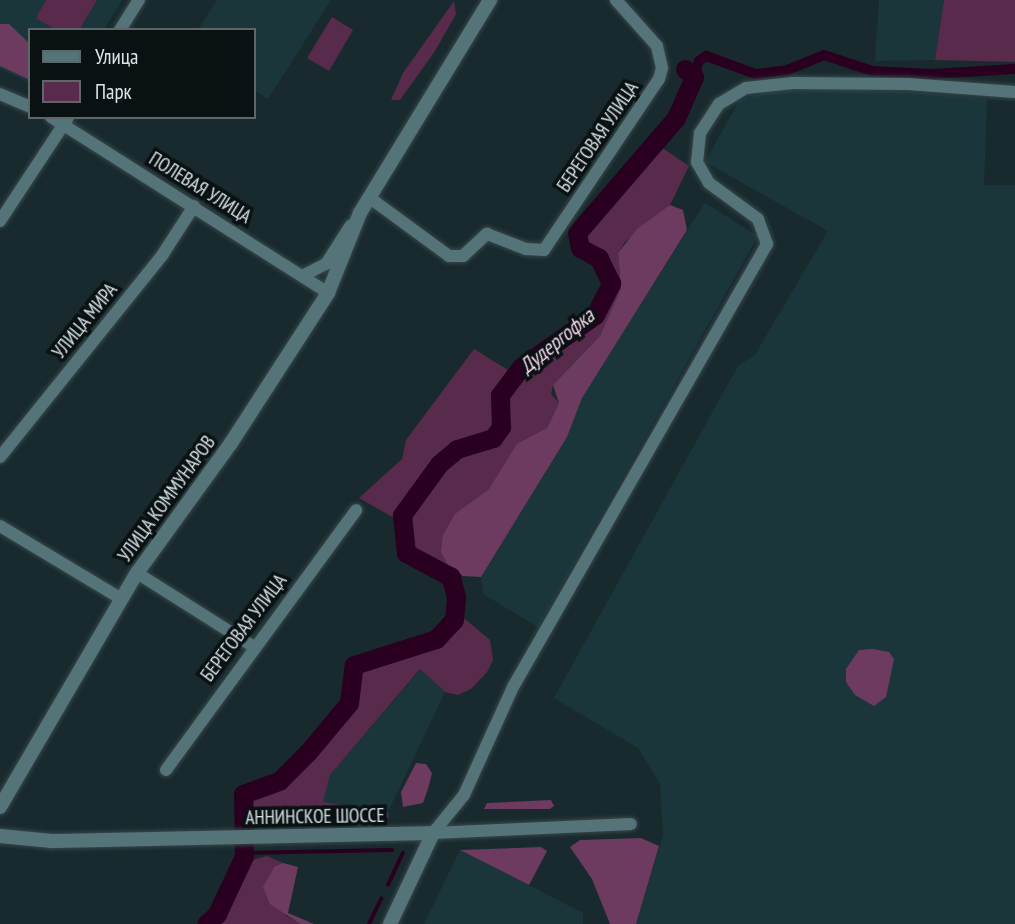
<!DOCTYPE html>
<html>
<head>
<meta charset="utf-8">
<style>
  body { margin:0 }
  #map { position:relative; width:1015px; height:924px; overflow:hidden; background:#182a2d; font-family:"PT Sans Narrow",sans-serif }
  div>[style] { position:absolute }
  .built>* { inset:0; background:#1b363b }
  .green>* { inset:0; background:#582b4c }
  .forest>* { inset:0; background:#6d3b5f }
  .stream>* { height:3.5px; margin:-1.75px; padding:0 1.75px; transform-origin:1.75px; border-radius:1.75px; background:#290020 }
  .canal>* { height:10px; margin:-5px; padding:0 5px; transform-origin:5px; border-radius:5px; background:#290020 }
  .river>* { height:19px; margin:-9.5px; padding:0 9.5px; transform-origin:9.5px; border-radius:9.5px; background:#290020 }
  .roads { filter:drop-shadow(0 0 2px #37484b) drop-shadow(0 0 2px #37484b) }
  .minor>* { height:12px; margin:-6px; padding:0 6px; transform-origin:6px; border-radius:6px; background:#54747a }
  .tertiary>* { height:14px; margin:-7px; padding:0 7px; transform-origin:7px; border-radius:7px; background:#54747a }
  span { translate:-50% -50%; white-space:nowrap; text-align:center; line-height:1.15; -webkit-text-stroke:7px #091113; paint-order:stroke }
  .street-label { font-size:19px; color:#dae5e7 }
  .water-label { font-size:21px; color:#f9d8ee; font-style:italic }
  .legend { position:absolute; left:28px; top:28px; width:228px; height:91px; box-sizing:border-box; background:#091113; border:2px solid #5d6668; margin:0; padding:9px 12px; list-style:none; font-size:21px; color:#dae5e7 }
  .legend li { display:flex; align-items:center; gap:14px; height:35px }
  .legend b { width:35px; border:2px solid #5d6668 }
</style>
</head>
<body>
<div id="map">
  <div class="built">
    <div style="clip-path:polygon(0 0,122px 0,104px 30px,30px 30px,30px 83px,0 69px)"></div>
    <div style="clip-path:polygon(217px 0,331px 0,268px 99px,254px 90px,254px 30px,198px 30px)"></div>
    <div style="clip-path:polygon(879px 0,944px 0,935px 60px,875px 61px)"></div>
    <div style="clip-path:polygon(775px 88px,904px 91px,987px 99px,984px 185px,1015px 185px,1015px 924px,636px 924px,663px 835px,660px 784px,638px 748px,554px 698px,738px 366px,755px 355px,828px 231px,705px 162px,739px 101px)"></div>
    <div style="clip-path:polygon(705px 203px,758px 236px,538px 627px,483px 594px,481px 577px,567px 437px,581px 398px)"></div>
    <div style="clip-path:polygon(421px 669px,445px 692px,388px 812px,322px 802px,330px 775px)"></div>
    <div style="clip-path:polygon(460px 850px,583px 913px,583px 924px,424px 924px)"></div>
  </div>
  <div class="green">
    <div style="clip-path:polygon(46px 0,97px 0,79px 30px,56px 30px,36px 18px)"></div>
    <div style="clip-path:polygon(944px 0,1015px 0,1015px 62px,935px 60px)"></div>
    <div style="clip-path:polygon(454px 1px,456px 14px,435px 51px,400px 100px,391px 100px,403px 73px)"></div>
    <div style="clip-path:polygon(332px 17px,353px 30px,329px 71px,307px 58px)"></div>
    <div style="clip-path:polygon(658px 145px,689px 166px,670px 205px,625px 242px,618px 253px,621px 288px,600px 336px,553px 385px,551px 394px,559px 403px,547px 428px,489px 489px,469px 504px,441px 552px,449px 568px,444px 572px,429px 564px,414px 550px,405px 521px,452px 458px,501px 438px,506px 428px,507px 392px,597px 323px,615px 287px,613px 269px,585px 240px,585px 229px)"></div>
    <div style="clip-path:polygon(474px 349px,508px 370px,515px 365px,516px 370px,501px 382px,494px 396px,499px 418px,490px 435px,458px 445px,440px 458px,396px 519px,359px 498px,402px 459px,406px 440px)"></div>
    <div style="clip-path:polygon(465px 619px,490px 640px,493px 660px,487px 672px,471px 689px,458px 695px,445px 692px,420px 669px,330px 775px,323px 802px,388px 812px,389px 818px,348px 818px,342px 807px,323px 805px,319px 818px,254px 813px,253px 794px,285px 783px,343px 717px,352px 701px,358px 667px,438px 641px)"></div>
    <div style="clip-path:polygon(267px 856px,283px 863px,275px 866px,286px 916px,300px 924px,215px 924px,230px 908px,249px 861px)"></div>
  </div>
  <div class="forest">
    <div style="clip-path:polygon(0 24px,9px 24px,30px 44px,30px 80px,0 66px)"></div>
    <div style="clip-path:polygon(670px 205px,683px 210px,687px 230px,582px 398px,567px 437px,481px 577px,463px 576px,449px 568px,441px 552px,443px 535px,455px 514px,489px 489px,517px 444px,547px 428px,559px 403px,553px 385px,600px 336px,621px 288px,618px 253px,637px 229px)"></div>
    <div style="clip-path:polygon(873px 649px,889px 652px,894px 659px,886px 697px,874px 706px,855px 695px,846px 682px,846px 669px,859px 650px)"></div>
    <div style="clip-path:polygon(416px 763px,426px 764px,432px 773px,428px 789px,423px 803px,403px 807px,401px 792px)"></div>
    <div style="clip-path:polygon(551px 800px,554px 806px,550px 809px,484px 809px,487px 803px)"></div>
    <div style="clip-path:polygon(641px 838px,659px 846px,636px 924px,610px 924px,592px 879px,570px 847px,580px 840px)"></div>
    <div style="clip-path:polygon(541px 847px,547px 851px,529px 885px,460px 850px)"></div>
    <div style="clip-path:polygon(283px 863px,298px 867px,288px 913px,314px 924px,300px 924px,270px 904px,263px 887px,275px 866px)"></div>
  </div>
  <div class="stream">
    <div style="left:244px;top:853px;width:148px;rotate:-1.2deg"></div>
    <div style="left:388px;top:885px;width:35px;rotate:-65deg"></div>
    <div style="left:369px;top:924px;width:28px;rotate:-64deg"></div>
  </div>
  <div class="canal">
    <div style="left:694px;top:77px;width:17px;rotate:-73deg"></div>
    <div style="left:699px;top:61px;width:9px;rotate:-36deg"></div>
    <div style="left:706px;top:56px;width:53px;rotate:19.8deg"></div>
    <div style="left:756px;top:74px;width:31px;rotate:-7deg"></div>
    <div style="left:787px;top:70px;width:40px;rotate:-22deg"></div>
    <div style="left:824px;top:55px;width:51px;rotate:18.4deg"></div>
    <div style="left:872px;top:71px;width:59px;rotate:2.9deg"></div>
    <div style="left:931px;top:74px;width:84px;rotate:-3.4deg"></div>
  </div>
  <div class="river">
    <div style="left:206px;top:924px;width:15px;rotate:-42deg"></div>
    <div style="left:217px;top:914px;width:64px;rotate:-65deg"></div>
    <div style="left:244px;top:856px;width:62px;rotate:-90.9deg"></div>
    <div style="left:243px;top:794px;width:38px;rotate:-20deg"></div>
    <div style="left:279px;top:781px;width:42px;rotate:-45deg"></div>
    <div style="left:309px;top:751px;width:62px;rotate:-50.2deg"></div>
    <div style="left:349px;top:703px;width:38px;rotate:-83deg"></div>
    <div style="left:354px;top:665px;width:86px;rotate:-17.6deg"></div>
    <div style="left:436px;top:639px;width:26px;rotate:-47deg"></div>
    <div style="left:454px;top:620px;width:23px;rotate:-85deg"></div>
    <div style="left:456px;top:597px;width:21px;rotate:-104deg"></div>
    <div style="left:451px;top:577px;width:51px;rotate:-151.9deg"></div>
    <div style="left:406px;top:553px;width:38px;rotate:-96deg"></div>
    <div style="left:402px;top:515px;width:63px;rotate:-54deg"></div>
    <div style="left:439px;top:464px;width:23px;rotate:-40deg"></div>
    <div style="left:457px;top:449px;width:38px;rotate:-17deg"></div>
    <div style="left:493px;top:438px;width:14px;rotate:-54deg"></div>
    <div style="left:501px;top:427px;width:32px;rotate:-92deg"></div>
    <div style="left:500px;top:395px;width:35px;rotate:-53deg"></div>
    <div style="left:521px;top:367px;width:90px;rotate:-35.1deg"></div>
    <div style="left:595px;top:315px;width:36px;rotate:-63deg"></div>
    <div style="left:611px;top:283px;width:28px;rotate:-116deg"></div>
    <div style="left:599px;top:258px;width:21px;rotate:-152deg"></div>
    <div style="left:580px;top:248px;width:15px;rotate:-101deg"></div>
    <div style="left:577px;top:233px;width:152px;rotate:-49.3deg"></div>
    <div style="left:676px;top:118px;width:45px;rotate:-66.3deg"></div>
    <div style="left:694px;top:77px;width:12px;rotate:-138deg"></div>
  </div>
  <div class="roads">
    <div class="minor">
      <div style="left:120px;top:30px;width:36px;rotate:-58deg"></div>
      <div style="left:0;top:94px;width:33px;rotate:23deg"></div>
      <div style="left:51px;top:117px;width:328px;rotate:32.4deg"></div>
      <div style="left:370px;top:198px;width:98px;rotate:36.3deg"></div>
      <div style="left:449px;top:256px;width:14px"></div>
      <div style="left:463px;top:256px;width:33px;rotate:-43deg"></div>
      <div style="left:487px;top:234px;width:42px;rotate:21deg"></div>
      <div style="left:526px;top:249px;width:18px;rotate:3deg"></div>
      <div style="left:544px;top:250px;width:206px;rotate:-56.1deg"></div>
      <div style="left:659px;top:79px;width:11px;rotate:-75deg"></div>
      <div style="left:662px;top:68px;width:23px;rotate:-103deg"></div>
      <div style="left:657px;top:46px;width:62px;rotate:-131.7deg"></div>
      <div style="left:0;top:221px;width:123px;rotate:-56.6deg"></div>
      <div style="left:302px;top:276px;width:27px;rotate:-27deg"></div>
      <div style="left:326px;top:264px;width:46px;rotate:-57.3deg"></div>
      <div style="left:0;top:457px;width:260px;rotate:-51.2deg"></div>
      <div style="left:163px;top:254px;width:57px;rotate:-57.1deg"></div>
      <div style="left:0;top:526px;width:140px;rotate:31deg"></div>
      <div style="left:137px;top:573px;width:138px;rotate:32.3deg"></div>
      <div style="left:166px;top:770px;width:322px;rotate:-53.8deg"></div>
      <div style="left:433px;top:833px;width:49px;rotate:-50.8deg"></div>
      <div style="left:464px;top:795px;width:119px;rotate:-65.6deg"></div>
      <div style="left:513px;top:687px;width:511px;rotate:-60.17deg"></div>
      <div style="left:767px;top:244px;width:27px;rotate:-110deg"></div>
      <div style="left:758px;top:219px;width:61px;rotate:-143.7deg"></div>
      <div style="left:709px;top:183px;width:24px;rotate:-120deg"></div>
      <div style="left:697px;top:162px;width:29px;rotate:-84deg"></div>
      <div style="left:700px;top:133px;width:35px;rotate:-57deg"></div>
      <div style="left:719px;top:104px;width:31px;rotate:-31deg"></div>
      <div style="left:746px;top:88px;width:47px;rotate:-6.1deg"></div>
      <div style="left:793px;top:83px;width:115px;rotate:0.5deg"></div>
      <div style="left:908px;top:84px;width:107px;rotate:4.3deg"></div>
      <div style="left:433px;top:833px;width:198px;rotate:-2.6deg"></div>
    </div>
    <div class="tertiary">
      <div style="left:0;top:807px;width:271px;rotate:-59.7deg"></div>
      <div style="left:137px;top:573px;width:160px;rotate:-54.1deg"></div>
      <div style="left:231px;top:443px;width:179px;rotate:-57.1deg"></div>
      <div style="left:328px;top:293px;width:86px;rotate:-68.2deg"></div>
      <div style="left:360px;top:213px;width:250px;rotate:-58.6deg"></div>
      <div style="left:0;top:836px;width:52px;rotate:5.5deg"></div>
      <div style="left:52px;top:841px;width:381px;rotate:-1.2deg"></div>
      <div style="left:433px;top:833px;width:101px;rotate:115.3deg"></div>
    </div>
  </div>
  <div class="street-label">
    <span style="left:598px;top:137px;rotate:-56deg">БЕРЕГОВАЯ УЛИЦА</span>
    <span style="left:200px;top:188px;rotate:32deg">ПОЛЕВАЯ УЛИЦА</span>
    <span style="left:85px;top:321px;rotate:-51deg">УЛИЦА МИРА</span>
    <span style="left:167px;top:499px;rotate:-54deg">УЛИЦА КОММУНАРОВ</span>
    <span style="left:244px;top:628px;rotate:-53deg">БЕРЕГОВАЯ УЛИЦА</span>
    <span style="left:315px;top:817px;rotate:-1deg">АННИНСКОЕ ШОССЕ</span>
  </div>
  <div class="water-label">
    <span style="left:557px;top:341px;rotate:-39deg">Дудергофка</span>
  </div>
  <ul class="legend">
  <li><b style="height:9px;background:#54747a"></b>Улица</li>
  <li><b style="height:19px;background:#582b4c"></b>Парк</li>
  </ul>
</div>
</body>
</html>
